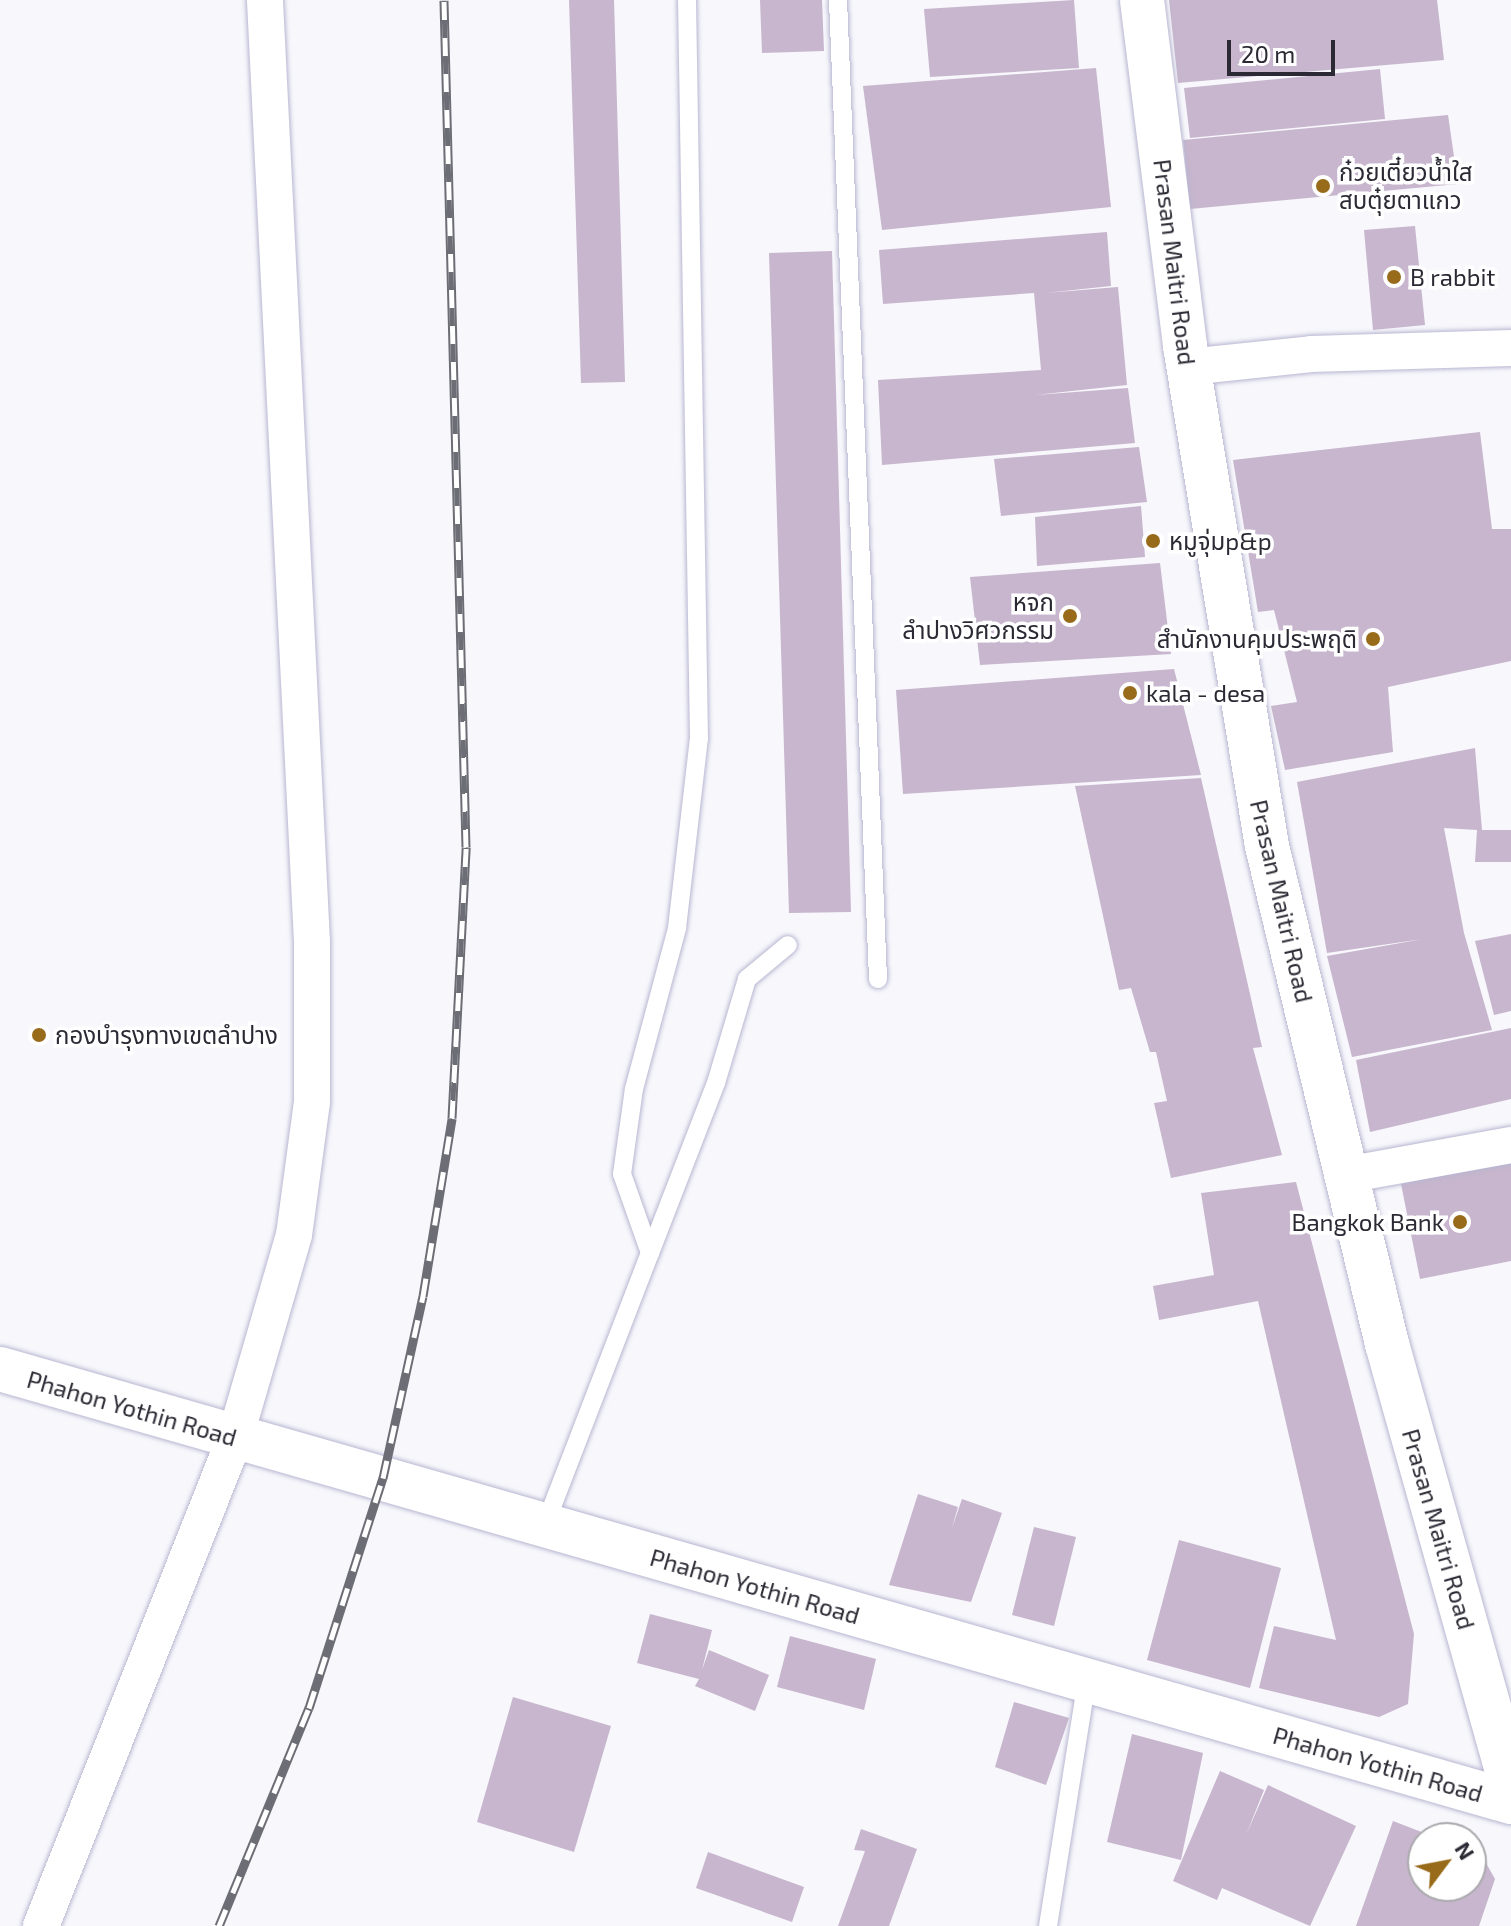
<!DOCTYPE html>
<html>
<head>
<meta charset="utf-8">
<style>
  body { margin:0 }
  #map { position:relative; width:1511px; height:1926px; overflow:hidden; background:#f7f7fc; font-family:"Exo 2","Noto Sans Thai",sans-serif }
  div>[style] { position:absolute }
  .building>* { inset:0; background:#c7b6cd }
  .roads { filter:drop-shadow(0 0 2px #b8b6d1) drop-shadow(0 0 2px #b8b6d1) }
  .lane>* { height:18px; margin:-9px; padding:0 9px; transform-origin:9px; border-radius:9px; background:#fff }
  .street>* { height:36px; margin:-18px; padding:0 18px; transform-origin:18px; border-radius:18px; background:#fff }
  .secondary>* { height:44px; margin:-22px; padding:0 22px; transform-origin:22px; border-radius:22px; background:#fff }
  .rail>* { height:9px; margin-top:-4.5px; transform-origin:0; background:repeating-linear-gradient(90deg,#fff 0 18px,#6d6d75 0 36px); box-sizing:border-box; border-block:2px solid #6d6d75 }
  .dots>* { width:22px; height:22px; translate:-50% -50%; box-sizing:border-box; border:4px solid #fff; border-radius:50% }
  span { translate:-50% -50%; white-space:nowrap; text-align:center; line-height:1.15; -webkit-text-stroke:7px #fff; paint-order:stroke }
  .poi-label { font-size:24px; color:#2b2a34 }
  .left { translate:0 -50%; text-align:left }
  .right { translate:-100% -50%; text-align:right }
  .street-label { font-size:24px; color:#2b2a34 }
  .north { position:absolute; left:1407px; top:1822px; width:80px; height:80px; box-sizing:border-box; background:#fff; border:2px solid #aaaaae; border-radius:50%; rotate:58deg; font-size:22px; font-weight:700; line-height:32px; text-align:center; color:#2b2a34 }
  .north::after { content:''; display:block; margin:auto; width:28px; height:36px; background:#986b1a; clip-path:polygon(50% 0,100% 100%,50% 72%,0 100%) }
  .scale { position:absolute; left:1227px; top:40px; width:108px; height:36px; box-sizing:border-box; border:4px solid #2b2a34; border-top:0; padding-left:10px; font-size:24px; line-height:28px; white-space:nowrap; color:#2b2a34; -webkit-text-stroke:6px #fff; paint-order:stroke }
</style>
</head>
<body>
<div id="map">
  <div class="building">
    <div style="clip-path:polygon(569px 0,614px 0,625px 382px,581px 383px)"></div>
    <div style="clip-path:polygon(760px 0,822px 0,824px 51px,762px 53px)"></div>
    <div style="clip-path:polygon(1074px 0,1079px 68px,930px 77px,924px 9px)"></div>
    <div style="clip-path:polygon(1169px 0,1437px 0,1444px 60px,1178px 83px)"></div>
    <div style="clip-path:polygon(1096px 68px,1111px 207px,882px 230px,863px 86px)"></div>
    <div style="clip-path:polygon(1380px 69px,1385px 119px,1190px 138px,1184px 88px)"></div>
    <div style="clip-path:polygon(1448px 115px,1458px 184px,1190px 209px,1183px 140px)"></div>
    <div style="clip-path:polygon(1415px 226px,1425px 325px,1373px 330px,1364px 230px)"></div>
    <div style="clip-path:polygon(1107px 232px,1111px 286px,1045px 293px,1118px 287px,1127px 385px,1035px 395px,1128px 388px,1135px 443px,882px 465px,878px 380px,1041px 370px,1034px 293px,883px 304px,879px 250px)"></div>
    <div style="clip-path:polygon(832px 251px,851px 912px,789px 913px,769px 253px)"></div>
    <div style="clip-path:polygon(1480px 432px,1492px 529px,1511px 529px,1511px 661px,1388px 687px,1393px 752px,1285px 770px,1271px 706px,1297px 702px,1274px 610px,1258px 612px,1233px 460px)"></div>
    <div style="clip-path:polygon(1139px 447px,1147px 502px,1001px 516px,994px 459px)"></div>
    <div style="clip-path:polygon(1141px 506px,1145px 557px,1037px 566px,1035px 517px)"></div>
    <div style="clip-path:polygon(1160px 563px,1171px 654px,980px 665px,970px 577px)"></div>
    <div style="clip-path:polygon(1174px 669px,1201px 775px,903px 794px,896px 690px)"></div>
    <div style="clip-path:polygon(1475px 748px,1482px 830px,1511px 830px,1511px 862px,1475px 862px,1477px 830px,1444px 828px,1464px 933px,1492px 1030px,1352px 1057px,1327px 956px,1423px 939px,1327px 953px,1297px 782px)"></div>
    <div style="clip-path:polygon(1201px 778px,1262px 1047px,1253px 1048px,1282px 1155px,1171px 1178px,1154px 1103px,1167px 1101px,1156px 1052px,1150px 1052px,1131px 988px,1119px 990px,1075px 786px)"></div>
    <div style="clip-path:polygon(1511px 934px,1511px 1011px,1494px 1015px,1475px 941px)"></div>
    <div style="clip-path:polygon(1511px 1028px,1511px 1099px,1370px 1132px,1356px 1060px)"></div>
    <div style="clip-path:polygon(1511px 1161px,1511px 1261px,1420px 1279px,1401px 1184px)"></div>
    <div style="clip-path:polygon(1296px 1182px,1414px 1634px,1408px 1704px,1379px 1717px,1259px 1688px,1274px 1626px,1336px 1640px,1258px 1301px,1159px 1320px,1153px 1286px,1214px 1275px,1201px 1193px)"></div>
    <div style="clip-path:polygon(918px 1494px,958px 1507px,952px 1528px,962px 1499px,1002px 1513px,971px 1602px,889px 1585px)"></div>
    <div style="clip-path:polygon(1034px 1527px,1076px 1537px,1054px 1626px,1012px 1615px)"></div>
    <div style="clip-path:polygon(1179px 1540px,1281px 1568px,1250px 1688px,1147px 1660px)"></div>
    <div style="clip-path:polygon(650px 1614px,712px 1630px,702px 1670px,709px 1650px,769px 1675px,755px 1711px,695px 1686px,699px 1679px,637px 1663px)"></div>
    <div style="clip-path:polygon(790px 1636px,876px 1659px,864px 1710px,777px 1687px)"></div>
    <div style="clip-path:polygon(513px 1697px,611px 1726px,574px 1852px,477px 1822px)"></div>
    <div style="clip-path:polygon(1014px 1702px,1069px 1718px,1046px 1785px,995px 1767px)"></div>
    <div style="clip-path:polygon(1132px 1734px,1203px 1753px,1181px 1860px,1107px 1842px)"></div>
    <div style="clip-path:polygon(1220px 1771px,1264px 1790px,1246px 1835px,1268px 1785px,1356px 1826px,1310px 1926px,1222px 1888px,1217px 1900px,1173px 1881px)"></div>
    <div style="clip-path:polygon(1393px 1821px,1437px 1838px,1423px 1838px,1423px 1886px,1471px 1886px,1471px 1850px,1481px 1854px,1495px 1879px,1479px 1926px,1356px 1926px)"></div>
    <div style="clip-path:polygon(861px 1829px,917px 1849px,889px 1926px,838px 1926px,865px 1851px,854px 1850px)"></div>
    <div style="clip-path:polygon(708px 1852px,804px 1887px,792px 1922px,696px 1888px)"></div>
  </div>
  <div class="roads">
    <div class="lane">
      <div style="left:838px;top:0;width:980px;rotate:87.66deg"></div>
      <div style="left:650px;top:1253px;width:182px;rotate:-68.8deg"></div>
      <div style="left:716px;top:1083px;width:109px;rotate:-73.4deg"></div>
      <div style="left:747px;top:979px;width:53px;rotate:-39.7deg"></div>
      <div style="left:545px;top:1525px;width:292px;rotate:-68.9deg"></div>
      <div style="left:650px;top:1253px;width:84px;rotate:-109.5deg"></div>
      <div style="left:622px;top:1174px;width:86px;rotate:-82deg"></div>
      <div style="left:634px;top:1089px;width:167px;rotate:-75deg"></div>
      <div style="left:677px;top:928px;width:190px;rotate:-83.4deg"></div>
      <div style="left:699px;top:739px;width:739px;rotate:-90.93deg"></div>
      <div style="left:1048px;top:1926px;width:248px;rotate:-81deg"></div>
    </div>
    <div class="street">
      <div style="left:1188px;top:367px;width:124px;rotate:-6deg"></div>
      <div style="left:1311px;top:354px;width:200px;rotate:-1.7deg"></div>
      <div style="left:1346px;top:1175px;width:168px;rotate:-10.3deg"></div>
      <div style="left:41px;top:1926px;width:525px;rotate:-68.32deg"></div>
      <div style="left:235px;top:1438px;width:211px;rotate:-73.8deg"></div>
      <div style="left:294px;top:1235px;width:135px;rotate:-82.3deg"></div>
      <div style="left:312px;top:1101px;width:159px;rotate:-90deg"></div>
      <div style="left:312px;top:942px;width:943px;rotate:-92.86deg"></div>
    </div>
    <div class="secondary">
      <div style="left:1142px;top:0;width:349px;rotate:82.9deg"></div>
      <div style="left:1185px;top:346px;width:507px;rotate:80.69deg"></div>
      <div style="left:1267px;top:846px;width:512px;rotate:76.45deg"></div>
      <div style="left:1387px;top:1344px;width:457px;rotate:74.3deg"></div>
      <div style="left:0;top:1369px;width:1572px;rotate:15.99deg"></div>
    </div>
  </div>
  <div class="rail">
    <div style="left:219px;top:1926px;width:236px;rotate:-67.6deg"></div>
    <div style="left:309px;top:1708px;width:242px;rotate:-72.2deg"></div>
    <div style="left:383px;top:1478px;width:186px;rotate:-77.6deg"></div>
    <div style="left:423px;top:1296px;width:180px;rotate:-80.7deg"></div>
    <div style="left:452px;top:1118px;width:271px;rotate:-87deg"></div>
    <div style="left:466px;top:847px;width:847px;rotate:-91.49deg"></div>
  </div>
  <div class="dots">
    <div style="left:1323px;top:186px;background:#986b1a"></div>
    <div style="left:1394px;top:277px;background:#986b1a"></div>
    <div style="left:1153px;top:541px;background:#986b1a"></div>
    <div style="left:1070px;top:616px;background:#986b1a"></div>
    <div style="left:1373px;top:639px;background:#986b1a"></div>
    <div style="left:1130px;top:693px;background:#986b1a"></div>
    <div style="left:39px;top:1035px;background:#986b1a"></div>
    <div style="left:1460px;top:1222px;background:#986b1a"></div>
  </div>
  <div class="poi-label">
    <span class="left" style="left:1339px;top:186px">ก๋วยเตี๋ยวน้ำใส<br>สบตุ๋ยตาแกว</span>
    <span class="left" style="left:1410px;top:277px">B rabbit</span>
    <span class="left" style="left:1169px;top:541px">หมูจุ่มp&amp;p</span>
    <span class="right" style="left:1054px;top:616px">หจก<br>ลำปางวิศวกรรม</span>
    <span class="right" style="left:1357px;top:639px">สำนักงานคุมประพฤติ</span>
    <span class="left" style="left:1146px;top:693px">kala - desa</span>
    <span class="left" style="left:55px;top:1035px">กองบำรุงทางเขตลำปาง</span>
    <span class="right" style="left:1444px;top:1222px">Bangkok Bank</span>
  </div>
  <div class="street-label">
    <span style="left:1175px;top:262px;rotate:83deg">Prasan Maitri Road</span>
    <span style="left:1282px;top:901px;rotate:77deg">Prasan Maitri Road</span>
    <span style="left:132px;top:1408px;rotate:16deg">Phahon Yothin Road</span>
    <span style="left:1439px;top:1529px;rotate:74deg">Prasan Maitri Road</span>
    <span style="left:755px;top:1586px;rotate:16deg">Phahon Yothin Road</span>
    <span style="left:1378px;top:1764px;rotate:16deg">Phahon Yothin Road</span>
  </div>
  <div class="north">N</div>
  <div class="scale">20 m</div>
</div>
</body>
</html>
